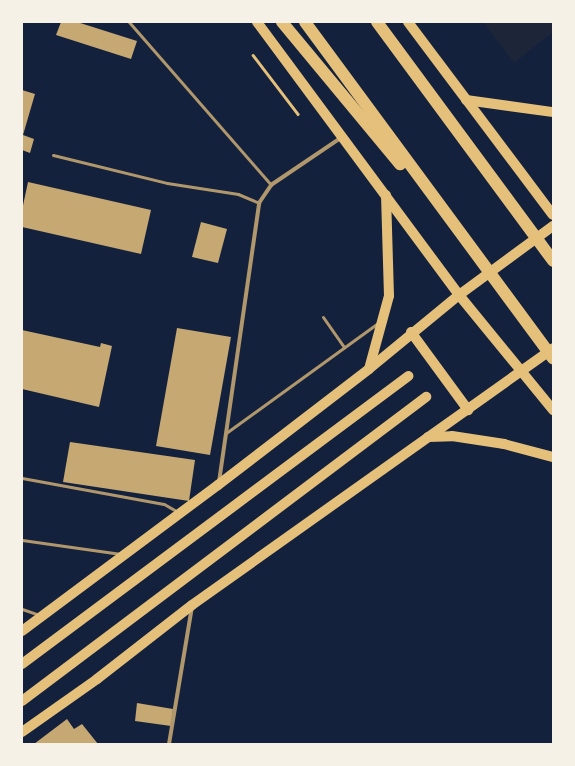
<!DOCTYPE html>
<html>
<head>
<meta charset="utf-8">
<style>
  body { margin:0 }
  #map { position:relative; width:575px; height:766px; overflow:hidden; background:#14213d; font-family:"Public Sans",sans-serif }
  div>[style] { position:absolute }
  .green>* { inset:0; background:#1d2539 }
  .building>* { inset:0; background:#c6a872 }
  .path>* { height:2.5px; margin:-1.25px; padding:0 1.25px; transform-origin:1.25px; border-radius:1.25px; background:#e5c07b }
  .service>* { height:3px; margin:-1.5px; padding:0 1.5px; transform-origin:1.5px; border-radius:1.5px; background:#b1986c }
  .minor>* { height:4px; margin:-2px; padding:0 2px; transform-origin:2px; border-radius:2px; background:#b1986c }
  .primary>* { height:10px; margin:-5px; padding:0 5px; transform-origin:5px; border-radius:5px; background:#e5c07b }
  .motorway>* { height:12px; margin:-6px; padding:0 6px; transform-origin:6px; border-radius:6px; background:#e5c07b }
  span { translate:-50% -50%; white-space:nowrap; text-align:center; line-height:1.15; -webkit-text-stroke:3px #f6f1e7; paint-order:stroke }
  .frame { position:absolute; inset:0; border:23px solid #f6f1e7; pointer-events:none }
</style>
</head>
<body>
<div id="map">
  <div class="green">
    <div style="clip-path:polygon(483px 22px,553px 22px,553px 32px,514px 63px)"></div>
  </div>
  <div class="building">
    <div style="clip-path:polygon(61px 22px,77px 22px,137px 41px,131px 59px,56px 35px)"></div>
    <div style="clip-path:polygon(22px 90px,35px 94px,23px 135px,34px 139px,30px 153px,22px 150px)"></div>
    <div style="clip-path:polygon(28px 182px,151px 210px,141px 254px,22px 227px,22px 210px)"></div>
    <div style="clip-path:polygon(201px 222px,227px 229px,218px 263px,192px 257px)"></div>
    <div style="clip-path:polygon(177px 328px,231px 337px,210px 455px,156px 446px)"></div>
    <div style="clip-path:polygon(22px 330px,100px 347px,101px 343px,112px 346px,99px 407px,22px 389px)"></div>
    <div style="clip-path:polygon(70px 442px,195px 460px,189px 501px,63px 482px)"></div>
    <div style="clip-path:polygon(137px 703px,173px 709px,171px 726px,135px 721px)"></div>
    <div style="clip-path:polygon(67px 719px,74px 729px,82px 724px,98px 744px,34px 744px)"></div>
  </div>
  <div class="path">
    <div style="left:253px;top:55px;width:74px;rotate:52.7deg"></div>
  </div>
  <div class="service">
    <div style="left:129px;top:22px;width:216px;rotate:48.9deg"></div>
    <div style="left:53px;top:155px;width:117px;rotate:13.8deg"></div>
    <div style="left:167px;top:183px;width:72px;rotate:8.8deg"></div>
    <div style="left:238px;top:194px;width:23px;rotate:23deg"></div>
    <div style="left:323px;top:317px;width:37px;rotate:55deg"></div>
    <div style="left:226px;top:433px;width:188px;rotate:-35.9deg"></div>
    <div style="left:22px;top:478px;width:144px;rotate:10.4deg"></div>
    <div style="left:164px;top:504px;width:16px;rotate:30deg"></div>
    <div style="left:22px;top:540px;width:100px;rotate:8deg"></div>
    <div style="left:22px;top:609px;width:18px;rotate:19deg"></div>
  </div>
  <div class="minor">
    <div style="left:219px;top:482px;width:282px;rotate:-81.8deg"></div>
    <div style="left:259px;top:203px;width:22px;rotate:-56deg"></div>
    <div style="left:271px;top:185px;width:86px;rotate:-34.1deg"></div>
    <div style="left:169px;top:744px;width:139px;rotate:-80.5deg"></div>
  </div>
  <div class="primary">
    <div style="left:257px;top:22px;width:340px;rotate:53.5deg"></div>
    <div style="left:459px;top:295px;width:149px;rotate:50.7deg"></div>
    <div style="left:408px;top:22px;width:241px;rotate:53.1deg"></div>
    <div style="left:466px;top:100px;width:88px;rotate:7.9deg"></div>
    <div style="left:411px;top:332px;width:97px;rotate:53.8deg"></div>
    <div style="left:369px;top:369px;width:76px;rotate:-74.7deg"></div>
    <div style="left:389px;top:296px;width:101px;rotate:-91.7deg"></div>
    <div style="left:428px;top:437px;width:24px;rotate:-2deg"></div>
    <div style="left:452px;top:436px;width:53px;rotate:8.7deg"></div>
    <div style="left:504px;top:444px;width:51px;rotate:14.9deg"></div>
    <div style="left:22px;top:631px;width:244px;rotate:-36.7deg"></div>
    <div style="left:218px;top:485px;width:190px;rotate:-37.5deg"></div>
    <div style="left:369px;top:369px;width:117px;rotate:-39.4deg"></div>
    <div style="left:459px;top:295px;width:117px;rotate:-36.3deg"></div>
    <div style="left:22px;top:664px;width:482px;rotate:-36.7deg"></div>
    <div style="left:22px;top:701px;width:506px;rotate:-36.96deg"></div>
    <div style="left:22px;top:732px;width:92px;rotate:-35.2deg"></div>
    <div style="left:97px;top:679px;width:120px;rotate:-37.9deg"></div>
    <div style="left:192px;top:605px;width:443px;rotate:-35.4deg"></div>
  </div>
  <div class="motorway">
    <div style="left:282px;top:22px;width:185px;rotate:50.3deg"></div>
    <div style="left:305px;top:22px;width:418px;rotate:53.6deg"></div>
    <div style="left:377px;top:22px;width:297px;rotate:53.6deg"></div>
  </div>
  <div class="frame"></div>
</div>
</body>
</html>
